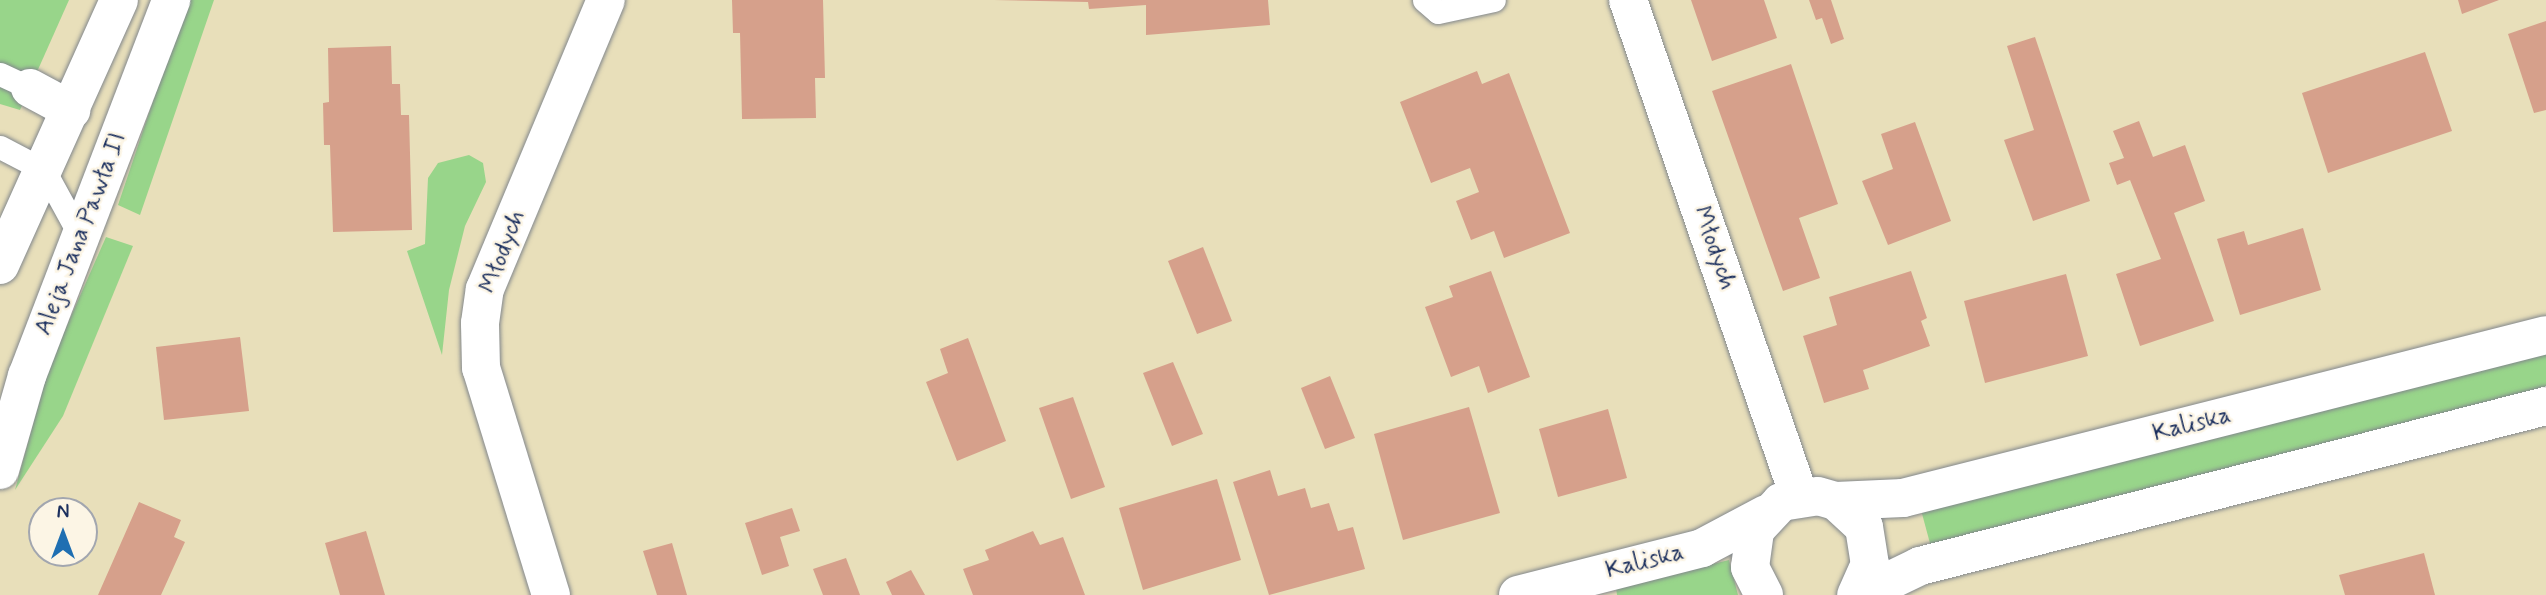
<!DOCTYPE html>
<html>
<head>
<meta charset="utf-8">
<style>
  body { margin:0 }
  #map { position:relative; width:2546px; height:595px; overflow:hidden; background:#e8dfba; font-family:Mynerve,sans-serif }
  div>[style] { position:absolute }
  .green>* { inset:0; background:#98d58a }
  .building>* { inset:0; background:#d6a08b }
  .roads { filter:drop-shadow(0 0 2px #82878c) drop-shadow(0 0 2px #82878c) }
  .lane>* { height:23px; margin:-11.5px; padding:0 11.5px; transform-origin:11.5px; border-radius:11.5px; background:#fff }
  .street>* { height:38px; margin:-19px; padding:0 19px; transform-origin:19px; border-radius:19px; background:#fff }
  .secondary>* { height:38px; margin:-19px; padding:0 19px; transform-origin:19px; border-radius:19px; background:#fff }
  span { translate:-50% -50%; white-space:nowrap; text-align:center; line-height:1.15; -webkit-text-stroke:5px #fcf5e5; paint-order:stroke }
  .street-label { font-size:24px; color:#1b2f5e }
  .north { position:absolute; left:28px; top:497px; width:70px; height:70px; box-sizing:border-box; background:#fcf5e5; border:2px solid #a2a6af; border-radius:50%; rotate:0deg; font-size:19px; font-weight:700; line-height:28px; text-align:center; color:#1b2f5e }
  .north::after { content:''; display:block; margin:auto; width:24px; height:32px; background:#1f6fb2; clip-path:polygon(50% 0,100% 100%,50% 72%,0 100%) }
</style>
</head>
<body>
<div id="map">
  <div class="green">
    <div style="clip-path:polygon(0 0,69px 0,20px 110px,0 104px)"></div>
    <div style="clip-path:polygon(187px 0,214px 0,140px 215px,118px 205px)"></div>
    <div style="clip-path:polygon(469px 155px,483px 163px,486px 182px,465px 226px,449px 290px,442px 355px,407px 251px,425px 244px,428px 178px,438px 163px)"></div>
    <div style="clip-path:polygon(106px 237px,133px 246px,63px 416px,15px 490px,49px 366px)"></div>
    <div style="clip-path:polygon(2546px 352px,2546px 390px,1931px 547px,1921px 510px)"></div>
    <div style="clip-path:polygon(1729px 560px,1738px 595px,1617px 595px,1616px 588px)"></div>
  </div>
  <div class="building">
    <div style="clip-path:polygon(732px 0,823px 0,825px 78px,815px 78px,816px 118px,742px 119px,740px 33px,733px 33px)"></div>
    <div style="clip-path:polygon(994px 0,1268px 0,1270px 25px,1146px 35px,1146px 5px,1089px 9px,1088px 2px)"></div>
    <div style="clip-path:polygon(1691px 0,1764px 0,1777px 38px,1712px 61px)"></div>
    <div style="clip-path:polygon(1809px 0,1831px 0,1844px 39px,1831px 44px,1822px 18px,1816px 20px)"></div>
    <div style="clip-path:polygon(2458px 0,2499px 0,2462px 14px)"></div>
    <div style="clip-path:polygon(2546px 21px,2546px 110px,2534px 113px,2508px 34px)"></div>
    <div style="clip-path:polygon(2035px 37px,2090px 201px,2033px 221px,2004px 140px,2034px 130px,2007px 46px)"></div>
    <div style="clip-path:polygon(391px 46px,392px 84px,400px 84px,401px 115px,409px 115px,412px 230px,333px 232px,330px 145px,324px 145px,323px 103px,329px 102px,328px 48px)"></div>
    <div style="clip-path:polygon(2425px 52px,2452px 131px,2328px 173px,2302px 93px)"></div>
    <div style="clip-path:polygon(1791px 64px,1838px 204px,1799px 218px,1820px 278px,1783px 291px,1712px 91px)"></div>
    <div style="clip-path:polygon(1477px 71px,1482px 84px,1509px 73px,1570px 233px,1504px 258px,1494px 231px,1471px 240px,1456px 201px,1479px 192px,1470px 168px,1431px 183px,1400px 102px)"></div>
    <div style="clip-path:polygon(2139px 121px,2153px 157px,2185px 145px,2205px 201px,2174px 213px,2214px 321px,2140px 346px,2116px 274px,2161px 259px,2130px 180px,2117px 185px,2109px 163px,2124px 158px,2113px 131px)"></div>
    <div style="clip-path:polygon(1915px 122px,1951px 221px,1888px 245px,1862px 181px,1893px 169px,1881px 134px)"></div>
    <div style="clip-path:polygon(2303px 228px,2321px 290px,2240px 315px,2217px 239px,2244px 231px,2248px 245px)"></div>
    <div style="clip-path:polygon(1203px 247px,1232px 321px,1197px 334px,1168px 261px)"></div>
    <div style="clip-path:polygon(1491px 271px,1530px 377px,1488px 393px,1479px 366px,1451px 377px,1425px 307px,1453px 297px,1449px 286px)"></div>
    <div style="clip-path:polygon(1911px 271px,1927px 318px,1921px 321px,1930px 346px,1863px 370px,1869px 389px,1824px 403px,1803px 336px,1837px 325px,1829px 297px)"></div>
    <div style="clip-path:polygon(2066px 274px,2088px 356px,1985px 383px,1964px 301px)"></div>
    <div style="clip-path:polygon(240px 337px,249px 411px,164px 420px,156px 347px)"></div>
    <div style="clip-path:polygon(968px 338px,1006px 441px,957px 461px,926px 382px,948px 373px,940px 349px)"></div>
    <div style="clip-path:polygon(1173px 362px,1203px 434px,1172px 446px,1143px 373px)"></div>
    <div style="clip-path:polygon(1330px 376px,1355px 438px,1325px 449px,1301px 388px)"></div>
    <div style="clip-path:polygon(1073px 397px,1105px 487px,1071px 499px,1039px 408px)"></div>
    <div style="clip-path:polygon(1469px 407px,1500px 513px,1403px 540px,1374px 434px)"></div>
    <div style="clip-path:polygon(1608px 409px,1627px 478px,1558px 497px,1539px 429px)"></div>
    <div style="clip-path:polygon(1270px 470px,1278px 496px,1305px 488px,1311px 508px,1329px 503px,1338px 531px,1353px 527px,1365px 569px,1269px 595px,1233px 482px)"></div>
    <div style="clip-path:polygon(1217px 479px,1241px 560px,1143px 590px,1119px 508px)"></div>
    <div style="clip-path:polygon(139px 502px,181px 520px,174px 537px,185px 542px,161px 595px,98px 595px)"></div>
    <div style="clip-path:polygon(792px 508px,800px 531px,780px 537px,789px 566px,762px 575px,745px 523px)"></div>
    <div style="clip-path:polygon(366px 531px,385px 595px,340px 595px,325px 543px)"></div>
    <div style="clip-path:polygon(1033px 531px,1040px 545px,1063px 537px,1085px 595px,973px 595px,963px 569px,989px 560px,985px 550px)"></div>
    <div style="clip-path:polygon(672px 543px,687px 595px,657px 595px,643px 551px)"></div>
    <div style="clip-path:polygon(2424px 553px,2435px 595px,2345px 595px,2339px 575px)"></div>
    <div style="clip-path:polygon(846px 558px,860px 595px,823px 595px,813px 569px)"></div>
    <div style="clip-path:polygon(911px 570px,925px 595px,892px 595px,886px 582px)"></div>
  </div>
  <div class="roads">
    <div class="lane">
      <div style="left:1424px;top:0;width:18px;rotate:41deg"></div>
      <div style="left:1438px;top:12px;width:57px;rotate:-12.1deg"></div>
      <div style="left:0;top:74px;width:33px;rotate:25deg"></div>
      <div style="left:0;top:147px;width:50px;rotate:27.6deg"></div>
      <div style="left:44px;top:170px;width:73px;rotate:61.3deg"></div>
    </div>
    <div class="street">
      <div style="left:1628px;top:0;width:525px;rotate:70.98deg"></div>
      <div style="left:30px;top:88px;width:47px;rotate:28.2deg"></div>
      <div style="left:551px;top:595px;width:238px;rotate:-107.1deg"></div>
      <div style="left:481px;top:368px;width:45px;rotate:-91.3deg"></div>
      <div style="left:480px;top:323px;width:34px;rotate:-82deg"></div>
      <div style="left:485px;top:289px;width:313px;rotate:-67.3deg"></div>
    </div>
    <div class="secondary">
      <div style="left:0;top:265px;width:290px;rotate:-65.8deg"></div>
      <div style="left:0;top:470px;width:98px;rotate:-74deg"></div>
      <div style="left:27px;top:376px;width:403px;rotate:-69deg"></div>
      <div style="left:1836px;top:501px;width:67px;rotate:-2.6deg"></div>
      <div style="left:1903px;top:498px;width:663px;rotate:-14.22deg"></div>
      <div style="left:1518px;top:595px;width:190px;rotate:-14.3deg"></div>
      <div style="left:1702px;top:548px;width:72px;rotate:-28deg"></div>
      <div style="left:1764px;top:595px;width:31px;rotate:-117deg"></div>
      <div style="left:1750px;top:567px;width:37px;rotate:-82deg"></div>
      <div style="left:1755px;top:530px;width:38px;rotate:-47deg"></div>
      <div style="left:1781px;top:502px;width:37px;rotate:-9deg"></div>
      <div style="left:1818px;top:496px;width:19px;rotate:16deg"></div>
      <div style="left:1836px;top:501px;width:38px;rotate:43deg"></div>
      <div style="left:1864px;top:527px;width:37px;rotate:81deg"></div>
      <div style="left:1870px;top:564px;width:34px;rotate:114deg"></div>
      <div style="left:1860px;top:595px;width:67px;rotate:-25.8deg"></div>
      <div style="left:1920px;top:566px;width:646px;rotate:-14.34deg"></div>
    </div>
  </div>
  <div class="street-label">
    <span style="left:81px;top:234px;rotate:-69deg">Aleja Jana Pawła II</span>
    <span style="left:1714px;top:248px;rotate:71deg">Młodych</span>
    <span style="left:503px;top:252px;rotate:-69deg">Młodych</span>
    <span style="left:2192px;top:425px;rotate:-14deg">Kaliska</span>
    <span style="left:1645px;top:562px;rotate:-14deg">Kaliska</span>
  </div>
  <div class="north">N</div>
</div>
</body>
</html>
